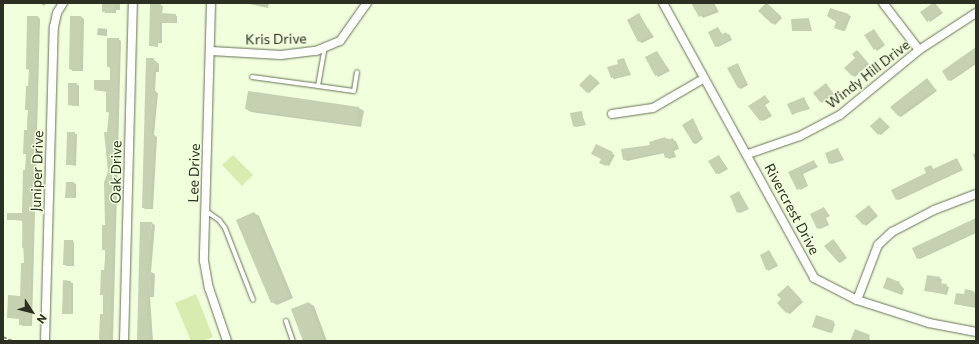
<!DOCTYPE html>
<html>
<head>
<meta charset="utf-8">
<style>
  body { margin:0 }
  #map { position:relative; width:979px; height:344px; overflow:hidden; background:#f2ffdd; font-family:Commissioner,sans-serif }
  div>[style] { position:absolute }
  .green>* { inset:0; background:#d8ecb0 }
  .shadow>* { inset:0; background:#0003 }
  .building>* { inset:0; background:#c5d1b0 }
  .path>* { height:1.5px; margin-top:-0.75px; transform-origin:0; background:repeating-linear-gradient(90deg,#939b84 0 4px,transparent 0 6px) }
  .roads { filter:drop-shadow(0 0 1px #687355) drop-shadow(0 0 1px #687355) }
  .lane>* { height:4px; margin:-2px; padding:0 2px; transform-origin:2px; border-radius:2px; background:#fff }
  .street>* { height:8px; margin:-4px; padding:0 4px; transform-origin:4px; border-radius:4px; background:#fff }
  span { translate:-50% -50%; white-space:nowrap; text-align:center; line-height:1.15; -webkit-text-stroke:3px #f2ffdd; paint-order:stroke }
  .street-label { font-size:14px; color:#2c3023 }
  .frame { position:absolute; inset:0; border:4px solid #2c3023; pointer-events:none }
  .north { position:absolute; left:12px; top:292px; width:40px; height:40px; -webkit-text-stroke:3px #f2ffdd; paint-order:stroke; rotate:126deg; font-size:11px; font-weight:700; line-height:16px; text-align:center; color:#2c3023 }
  .north::after { content:''; display:block; margin:auto; width:14px; height:18px; background:#2c3023; clip-path:polygon(50% 0,100% 100%,50% 72%,0 100%) }
</style>
</head>
<body>
<div id="map">
  <div class="green">
    <div style="clip-path:polygon(233px 155px,253px 175px,242px 186px,222px 165px)"></div>
    <div style="clip-path:polygon(196px 294px,213px 337px,203px 341px,191px 341px,175px 303px)"></div>
  </div>
  <div class="shadow">
    <div style="clip-path:polygon(40px 3px,47px 3px,44px 6px)"></div>
    <div style="clip-path:polygon(103px 3px,120px 3px,120px 10px,116px 10px,116px 13px,105px 13px)"></div>
    <div style="clip-path:polygon(151px 3px,163px 6px,162px 14px,177px 16px,177px 23px,162px 23px,162px 43px,158px 43px,158px 47px,150px 46px)"></div>
    <div style="clip-path:polygon(245px 3px,269px 3px,268px 8px)"></div>
    <div style="clip-path:polygon(693px 3px,714px 3px,719px 12px,703px 18px)"></div>
    <div style="clip-path:polygon(767px 3px,782px 18px,775px 25px,760px 11px)"></div>
    <div style="clip-path:polygon(935px 3px,943px 13px,930px 22px,921px 12px)"></div>
    <div style="clip-path:polygon(830px 10px,851px 16px,845px 31px,837px 29px,837px 22px)"></div>
    <div style="clip-path:polygon(639px 15px,654px 37px,642px 43px,639px 41px)"></div>
    <div style="clip-path:polygon(38px 17px,40px 19px,32px 326px,23px 326px,20px 324px,20px 319px,8px 318px,21px 297px,25px 249px,22px 247px,23px 221px,8px 219px,23px 214px,30px 70px,27px 69px)"></div>
    <div style="clip-path:polygon(81px 17px,84px 19px,83px 71px,73px 71px,70px 69px)"></div>
    <div style="clip-path:polygon(809px 19px,812px 31px,793px 31px)"></div>
    <div style="clip-path:polygon(98px 28px,107px 29px,107px 36px,97px 35px)"></div>
    <div style="clip-path:polygon(718px 28px,723px 35px,729px 34px,732px 40px,718px 47px,716px 46px)"></div>
    <div style="clip-path:polygon(874px 30px,885px 45px,877px 51px,866px 36px)"></div>
    <div style="clip-path:polygon(118px 39px,121px 41px,113px 341px,103px 341px,106px 251px,103px 249px,106px 226px,110px 113px,107px 112px,107px 92px,95px 90px,111px 82px,110px 68px,108px 66px)"></div>
    <div style="clip-path:polygon(976px 48px,976px 64px,951px 81px,949px 80px)"></div>
    <div style="clip-path:polygon(858px 51px,869px 64px,855px 77px,852px 75px)"></div>
    <div style="clip-path:polygon(657px 52px,670px 71px,658px 77px,646px 57px)"></div>
    <div style="clip-path:polygon(153px 59px,159px 64px,159px 72px,156px 72px,155px 91px,158px 93px,154px 135px,157px 137px,153px 209px,145px 209px,143px 207px)"></div>
    <div style="clip-path:polygon(624px 59px,631px 75px,614px 79px,612px 77px)"></div>
    <div style="clip-path:polygon(738px 64px,748px 85px,741px 89px,739px 88px)"></div>
    <div style="clip-path:polygon(590px 75px,600px 83px,589px 93px,587px 92px)"></div>
    <div style="clip-path:polygon(927px 79px,937px 91px,901px 117px,899px 116px,892px 107px)"></div>
    <div style="clip-path:polygon(69px 84px,79px 85px,79px 106px,69px 105px)"></div>
    <div style="clip-path:polygon(826px 84px,834px 94px,822px 103px,820px 101px)"></div>
    <div style="clip-path:polygon(249px 92px,359px 108px,364px 111px,361px 127px,251px 112px,246px 109px)"></div>
    <div style="clip-path:polygon(765px 96px,770px 102px,765px 105px,772px 116px,763px 121px,761px 120px)"></div>
    <div style="clip-path:polygon(804px 98px,810px 109px,792px 114px)"></div>
    <div style="clip-path:polygon(581px 112px,586px 125px,576px 127px,573px 126px)"></div>
    <div style="clip-path:polygon(880px 118px,890px 127px,881px 135px,879px 134px)"></div>
    <div style="clip-path:polygon(693px 120px,703px 139px,696px 144px,693px 143px)"></div>
    <div style="clip-path:polygon(68px 133px,77px 134px,76px 166px,67px 164px)"></div>
    <div style="clip-path:polygon(665px 138px,676px 141px,679px 149px,674px 151px,676px 157px,669px 159px,664px 153px,627px 161px,624px 159px)"></div>
    <div style="clip-path:polygon(597px 146px,615px 155px,609px 166px,600px 162px,602px 159px)"></div>
    <div style="clip-path:polygon(838px 149px,844px 160px,832px 164px,830px 163px)"></div>
    <div style="clip-path:polygon(976px 153px,976px 165px,973px 154px)"></div>
    <div style="clip-path:polygon(719px 156px,728px 169px,719px 174px,716px 173px)"></div>
    <div style="clip-path:polygon(957px 159px,963px 170px,899px 200px,897px 199px,928px 173px,931px 166px,934px 170px)"></div>
    <div style="clip-path:polygon(814px 161px,818px 167px,803px 174px,808px 186px,800px 190px,790px 173px)"></div>
    <div style="clip-path:polygon(74px 183px,76px 184px,76px 198px,69px 198px,66px 197px)"></div>
    <div style="clip-path:polygon(739px 192px,749px 209px,740px 213px,738px 212px)"></div>
    <div style="clip-path:polygon(869px 206px,878px 216px,866px 226px,864px 224px)"></div>
    <div style="clip-path:polygon(824px 208px,830px 216px,826px 218px,829px 225px,820px 229px,818px 228px)"></div>
    <div style="clip-path:polygon(254px 213px,259px 216px,293px 298px,277px 305px,272px 302px)"></div>
    <div style="clip-path:polygon(976px 219px,976px 233px,920px 259px,917px 258px)"></div>
    <div style="clip-path:polygon(152px 223px,155px 225px,151px 272px,155px 274px,154px 297px,150px 297px,153px 341px,138px 341px)"></div>
    <div style="clip-path:polygon(834px 240px,847px 258px,840px 263px,838px 262px)"></div>
    <div style="clip-path:polygon(72px 241px,74px 242px,74px 266px,66px 266px,64px 264px)"></div>
    <div style="clip-path:polygon(769px 251px,778px 266px,768px 271px,761px 255px)"></div>
    <div style="clip-path:polygon(928px 276px,942px 279px,941px 284px,949px 287px,947px 295px,925px 290px)"></div>
    <div style="clip-path:polygon(64px 281px,73px 283px,73px 314px,63px 313px)"></div>
    <div style="clip-path:polygon(899px 283px,904px 289px,902px 295px,886px 289px)"></div>
    <div style="clip-path:polygon(788px 286px,803px 302px,790px 314px,786px 312px,783px 299px)"></div>
    <div style="clip-path:polygon(966px 290px,976px 293px,976px 308px,955px 304px,965px 295px)"></div>
    <div style="clip-path:polygon(309px 303px,314px 306px,327px 341px,304px 341px)"></div>
    <div style="clip-path:polygon(833px 322px,835px 324px,832px 333px,816px 327px)"></div>
    <div style="clip-path:polygon(869px 336px,870px 341px,855px 341px)"></div>
  </div>
  <div class="building">
    <div style="clip-path:polygon(102px 3px,114px 3px,114px 12px,102px 12px)"></div>
    <div style="clip-path:polygon(150px 3px,161px 3px,161px 13px,176px 14px,175px 23px,160px 22px,160px 42px,157px 42px,157px 46px,149px 46px)"></div>
    <div style="clip-path:polygon(691px 3px,712px 3px,716px 10px,699px 17px)"></div>
    <div style="clip-path:polygon(766px 3px,781px 16px,772px 24px,758px 11px)"></div>
    <div style="clip-path:polygon(933px 3px,941px 12px,927px 22px,920px 12px)"></div>
    <div style="clip-path:polygon(830px 8px,849px 14px,843px 31px,834px 28px,836px 22px,827px 16px)"></div>
    <div style="clip-path:polygon(639px 13px,651px 35px,638px 42px,627px 20px)"></div>
    <div style="clip-path:polygon(27px 16px,38px 16px,38px 30px,30px 325px,19px 325px,19px 318px,7px 318px,8px 295px,20px 296px,21px 263px,24px 263px,22px 220px,7px 220px,7px 213px,22px 213px,23px 170px,26px 170px,26px 154px,23px 154px,24px 130px,27px 130px,28px 110px,25px 110px,26px 86px,28px 86px,29px 69px,26px 69px)"></div>
    <div style="clip-path:polygon(70px 16px,81px 16px,80px 70px,69px 69px)"></div>
    <div style="clip-path:polygon(809px 18px,810px 30px,792px 31px,791px 19px)"></div>
    <div style="clip-path:polygon(718px 27px,721px 35px,726px 32px,730px 39px,715px 47px,708px 32px)"></div>
    <div style="clip-path:polygon(874px 29px,884px 44px,874px 50px,864px 35px)"></div>
    <div style="clip-path:polygon(107px 38px,119px 38px,110px 341px,102px 341px,99px 339px,100px 314px,103px 314px,103px 295px,100px 295px,101px 270px,104px 270px,105px 259px,105px 250px,102px 250px,102px 225px,105px 225px,104px 182px,108px 172px,104px 132px,107px 132px,109px 112px,106px 112px,106px 91px,94px 90px,94px 80px,110px 80px,110px 67px,107px 67px)"></div>
    <div style="clip-path:polygon(976px 47px,976px 62px,948px 81px,942px 71px)"></div>
    <div style="clip-path:polygon(857px 50px,867px 63px,852px 76px,844px 68px,855px 58px,852px 54px)"></div>
    <div style="clip-path:polygon(657px 51px,668px 69px,655px 76px,645px 57px)"></div>
    <div style="clip-path:polygon(146px 58px,154px 58px,154px 62px,157px 62px,156px 71px,153px 71px,153px 90px,156px 91px,152px 135px,155px 135px,150px 208px,142px 208px)"></div>
    <div style="clip-path:polygon(624px 58px,629px 74px,611px 78px,607px 67px,618px 64px,617px 60px)"></div>
    <div style="clip-path:polygon(738px 63px,746px 84px,738px 88px,727px 68px)"></div>
    <div style="clip-path:polygon(590px 74px,598px 81px,587px 93px,579px 85px)"></div>
    <div style="clip-path:polygon(927px 78px,936px 90px,922px 97px,898px 116px,890px 107px)"></div>
    <div style="clip-path:polygon(68px 83px,77px 83px,77px 106px,68px 105px)"></div>
    <div style="clip-path:polygon(826px 83px,833px 93px,820px 102px,813px 93px)"></div>
    <div style="clip-path:polygon(248px 91px,359px 107px,357px 125px,245px 109px)"></div>
    <div style="clip-path:polygon(765px 95px,768px 101px,764px 104px,770px 114px,760px 121px,748px 106px)"></div>
    <div style="clip-path:polygon(804px 97px,808px 108px,792px 115px,787px 104px)"></div>
    <div style="clip-path:polygon(582px 111px,584px 124px,573px 126px,570px 113px)"></div>
    <div style="clip-path:polygon(880px 117px,888px 126px,878px 135px,870px 126px)"></div>
    <div style="clip-path:polygon(693px 118px,702px 138px,693px 143px,682px 125px)"></div>
    <div style="clip-path:polygon(67px 132px,75px 132px,74px 165px,66px 165px)"></div>
    <div style="clip-path:polygon(665px 137px,666px 140px,673px 138px,676px 148px,671px 149px,673px 156px,665px 158px,663px 152px,623px 160px,621px 149px,650px 145px,649px 142px)"></div>
    <div style="clip-path:polygon(596px 144px,613px 152px,606px 166px,599px 163px,601px 159px,591px 154px)"></div>
    <div style="clip-path:polygon(838px 148px,842px 159px,829px 164px,825px 153px)"></div>
    <div style="clip-path:polygon(719px 155px,726px 168px,716px 174px,708px 161px)"></div>
    <div style="clip-path:polygon(957px 158px,962px 169px,896px 200px,891px 190px,926px 173px,924px 168px,931px 165px,933px 169px)"></div>
    <div style="clip-path:polygon(814px 160px,816px 165px,801px 173px,807px 185px,797px 190px,788px 172px)"></div>
    <div style="clip-path:polygon(66px 182px,74px 182px,74px 198px,65px 198px)"></div>
    <div style="clip-path:polygon(739px 191px,748px 208px,737px 213px,730px 196px)"></div>
    <div style="clip-path:polygon(869px 205px,876px 214px,863px 225px,855px 216px)"></div>
    <div style="clip-path:polygon(824px 207px,828px 215px,824px 217px,827px 224px,817px 229px,810px 214px)"></div>
    <div style="clip-path:polygon(254px 212px,289px 296px,271px 303px,236px 220px)"></div>
    <div style="clip-path:polygon(976px 218px,976px 232px,917px 259px,912px 248px)"></div>
    <div style="clip-path:polygon(140px 222px,152px 222px,148px 271px,151px 271px,151px 296px,147px 295px,147px 316px,150px 316px,149px 340px,146px 341px,137px 341px)"></div>
    <div style="clip-path:polygon(833px 239px,845px 257px,838px 262px,824px 246px)"></div>
    <div style="clip-path:polygon(64px 240px,73px 240px,72px 265px,63px 265px)"></div>
    <div style="clip-path:polygon(769px 250px,777px 264px,766px 270px,760px 255px)"></div>
    <div style="clip-path:polygon(927px 275px,940px 277px,939px 283px,947px 284px,945px 294px,924px 291px)"></div>
    <div style="clip-path:polygon(887px 277px,900px 282px,899px 285px,902px 287px,900px 294px,883px 288px)"></div>
    <div style="clip-path:polygon(63px 280px,71px 281px,71px 314px,62px 314px)"></div>
    <div style="clip-path:polygon(788px 285px,801px 299px,786px 313px,777px 303px,781px 299px,777px 295px)"></div>
    <div style="clip-path:polygon(965px 289px,974px 291px,972px 307px,954px 304px,956px 293px,964px 294px)"></div>
    <div style="clip-path:polygon(309px 302px,324px 341px,303px 341px,291px 309px)"></div>
    <div style="clip-path:polygon(816px 315px,834px 321px,830px 333px,812px 327px)"></div>
    <div style="clip-path:polygon(855px 329px,870px 335px,867px 341px,850px 341px)"></div>
  </div>
  <div class="path">
    <div style="left:3px;top:337px;width:11px;rotate:22deg"></div>
  </div>
  <div class="roads">
    <div class="lane">
      <div style="left:252px;top:77px;width:67px;rotate:7.8deg"></div>
      <div style="left:318px;top:86px;width:39px;rotate:-80deg"></div>
      <div style="left:318px;top:86px;width:36px;rotate:8deg"></div>
      <div style="left:354px;top:91px;width:19px;rotate:-81deg"></div>
      <div style="left:206px;top:211px;width:16px;rotate:35deg"></div>
      <div style="left:219px;top:220px;width:10px;rotate:53deg"></div>
      <div style="left:225px;top:228px;width:77px;rotate:68.7deg"></div>
      <div style="left:286px;top:321px;width:21px;rotate:71deg"></div>
    </div>
    <div class="street">
      <div style="left:211px;top:3px;width:258px;rotate:91.6deg"></div>
      <div style="left:204px;top:261px;width:27px;rotate:80deg"></div>
      <div style="left:209px;top:288px;width:56px;rotate:71.2deg"></div>
      <div style="left:663px;top:3px;width:314px;rotate:61.2deg"></div>
      <div style="left:814px;top:278px;width:48px;rotate:27.1deg"></div>
      <div style="left:857px;top:300px;width:76px;rotate:17.7deg"></div>
      <div style="left:929px;top:323px;width:48px;rotate:10.8deg"></div>
      <div style="left:883px;top:3px;width:59px;rotate:52.5deg"></div>
      <div style="left:211px;top:51px;width:70px;rotate:3.3deg"></div>
      <div style="left:281px;top:55px;width:35px;rotate:-7deg"></div>
      <div style="left:316px;top:51px;width:26px;rotate:-23deg"></div>
      <div style="left:340px;top:41px;width:47px;rotate:-54.6deg"></div>
      <div style="left:612px;top:114px;width:41px;rotate:-8.3deg"></div>
      <div style="left:653px;top:108px;width:58px;rotate:-30.1deg"></div>
      <div style="left:748px;top:154px;width:55px;rotate:-19.1deg"></div>
      <div style="left:800px;top:136px;width:45px;rotate:-27.7deg"></div>
      <div style="left:840px;top:115px;width:102px;rotate:-39.4deg"></div>
      <div style="left:919px;top:50px;width:68px;rotate:-33deg"></div>
      <div style="left:857px;top:300px;width:59px;rotate:-69.1deg"></div>
      <div style="left:878px;top:245px;width:19px;rotate:-43deg"></div>
      <div style="left:892px;top:232px;width:47px;rotate:-27.6deg"></div>
      <div style="left:934px;top:210px;width:45px;rotate:-20.9deg"></div>
      <div style="left:45px;top:341px;width:314px;rotate:-88.4deg"></div>
      <div style="left:54px;top:27px;width:14px;rotate:-78deg"></div>
      <div style="left:57px;top:13px;width:12px;rotate:-59deg"></div>
      <div style="left:124px;top:341px;width:338px;rotate:-88.5deg"></div>
    </div>
  </div>
  <div class="street-label">
    <span style="left:276px;top:39px;rotate:-1deg">Kris Drive</span>
    <span style="left:868px;top:74px;rotate:-38deg">Windy Hill Drive</span>
    <span style="left:37px;top:171px;rotate:-88deg">Juniper Drive</span>
    <span style="left:116px;top:172px;rotate:-89deg">Oak Drive</span>
    <span style="left:194px;top:173px;rotate:-88deg">Lee Drive</span>
    <span style="left:792px;top:209px;rotate:62deg">Rivercrest Drive</span>
  </div>
  <div class="frame"></div>
  <div class="north">N</div>
</div>
</body>
</html>
